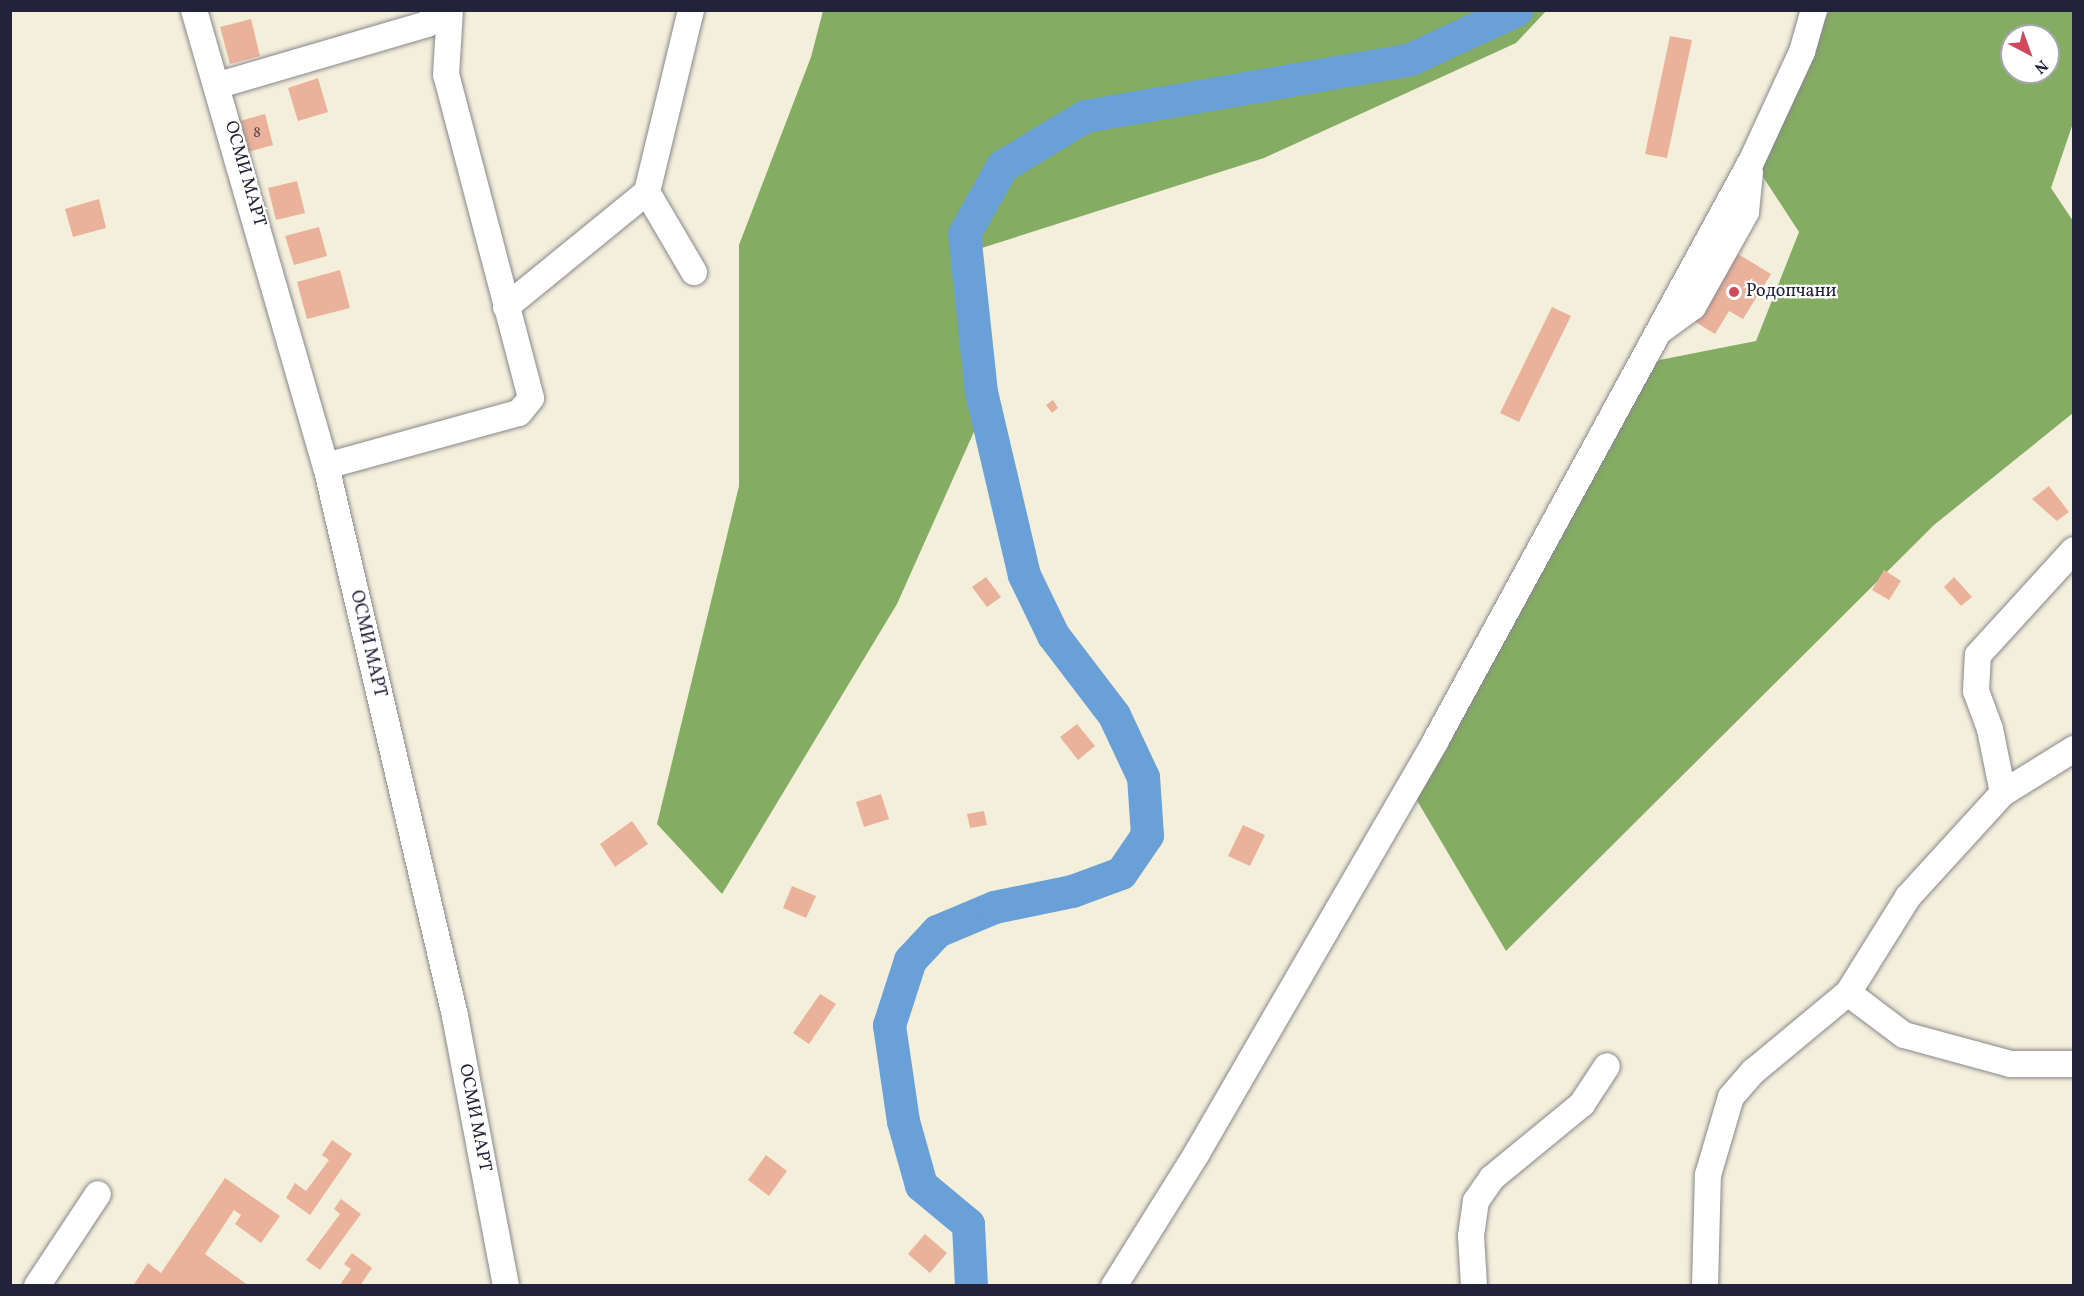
<!DOCTYPE html>
<html>
<head>
<meta charset="utf-8">
<style>
  body { margin:0 }
  #map { position:relative; width:2084px; height:1296px; overflow:hidden; background:#f3efdb; font-family:Vollkorn,serif }
  div>[style] { position:absolute }
  .forest>* { inset:0; background:#84ac62 }
  .river>* { height:33px; margin:-16.5px; padding:0 16.5px; transform-origin:16.5px; border-radius:16.5px; background:#69a0d7 }
  .building>* { inset:0; background:#eab29b }
  .roads { filter:drop-shadow(0 0 2px #8a888b) drop-shadow(0 0 2px #8a888b) }
  .minor>* { height:26px; margin:-13px; padding:0 13px; transform-origin:13px; border-radius:13px; background:#fff }
  .dots>* { width:16px; height:16px; translate:-50% -50%; box-sizing:border-box; border:3px solid #fff; border-radius:50% }
  span { translate:-50% -50%; white-space:nowrap; text-align:center; line-height:1.15; -webkit-text-stroke:4.5px #fff; paint-order:stroke }
  .number-label { font-size:15px; color:#544653 }
  .number-label span { -webkit-text-stroke-width:0 }
  .street-label { font-size:18px; color:#22223b }
  .poi-label { font-size:18px; color:#22223b }
  .left { translate:0 -50%; text-align:left }
  .frame { position:absolute; inset:0; border:12px solid #22223b; pointer-events:none }
  .north { position:absolute; left:2000px; top:24px; width:60px; height:60px; box-sizing:border-box; background:#fff; border:2px solid #a7a7b1; border-radius:50%; rotate:139deg; font-size:16px; font-weight:700; line-height:24px; text-align:center; color:#22223b }
  .north::after { content:''; display:block; margin:auto; width:21px; height:27px; background:#d1495b; clip-path:polygon(50% 0,100% 100%,50% 72%,0 100%) }
</style>
</head>
<body>
<div id="map">
  <div class="forest">
    <div style="clip-path:polygon(823px 11px,1546px 11px,1516px 43px,1264px 158px,966px 253px,977px 425px,897px 604px,722px 894px,657px 824px,739px 486px,739px 245px,811px 57px)"></div>
    <div style="clip-path:polygon(evenodd,1829px 11px,2073px 11px,2073px 123px,2051px 188px,2073px 221px,2073px 413px,1934px 525px,1506px 951px,1409px 787px,1639px 364px,1756px 341px,1799px 232px,1752px 160px,1829px 11px,2012px 36px,2048px 36px,2048px 72px,2012px 72px,2012px 36px)"></div>
  </div>
  <div class="river">
    <div style="left:971px;top:1286px;width:62px;rotate:-92.8deg"></div>
    <div style="left:968px;top:1224px;width:61px;rotate:-140.3deg"></div>
    <div style="left:921px;top:1185px;width:66px;rotate:-105.7deg"></div>
    <div style="left:903px;top:1121px;width:97px;rotate:-98.3deg"></div>
    <div style="left:889px;top:1025px;width:68px;rotate:-72.1deg"></div>
    <div style="left:910px;top:960px;width:40px;rotate:-47deg"></div>
    <div style="left:937px;top:931px;width:62px;rotate:-22.8deg"></div>
    <div style="left:994px;top:907px;width:80px;rotate:-11.6deg"></div>
    <div style="left:1072px;top:891px;width:52px;rotate:-20.2deg"></div>
    <div style="left:1121px;top:873px;width:46px;rotate:-55.6deg"></div>
    <div style="left:1147px;top:835px;width:58px;rotate:-93.9deg"></div>
    <div style="left:1143px;top:777px;width:68px;rotate:-115.1deg"></div>
    <div style="left:1114px;top:715px;width:101px;rotate:-127.3deg"></div>
    <div style="left:1053px;top:635px;width:67px;rotate:-115.8deg"></div>
    <div style="left:1024px;top:575px;width:188px;rotate:-103.2deg"></div>
    <div style="left:981px;top:392px;width:159px;rotate:-96.1deg"></div>
    <div style="left:964px;top:234px;width:78px;rotate:-60.8deg"></div>
    <div style="left:1002px;top:166px;width:97px;rotate:-31.1deg"></div>
    <div style="left:1085px;top:116px;width:330px;rotate:-9.9deg"></div>
    <div style="left:1410px;top:59px;width:117px;rotate:-24.8deg"></div>
  </div>
  <div class="building">
    <div style="clip-path:polygon(251px 19px,260px 56px,230px 64px,220px 27px)"></div>
    <div style="clip-path:polygon(1670px 36px,1692px 40px,1667px 158px,1645px 154px)"></div>
    <div style="clip-path:polygon(318px 78px,328px 112px,298px 121px,288px 88px)"></div>
    <div style="clip-path:polygon(265px 114px,273px 145px,248px 152px,240px 121px)"></div>
    <div style="clip-path:polygon(297px 181px,305px 213px,276px 220px,268px 188px)"></div>
    <div style="clip-path:polygon(99px 199px,106px 228px,73px 237px,65px 209px)"></div>
    <div style="clip-path:polygon(319px 227px,327px 256px,294px 265px,285px 236px)"></div>
    <div style="clip-path:polygon(1733px 251px,1771px 274px,1743px 319px,1729px 311px,1715px 334px,1692px 320px)"></div>
    <div style="clip-path:polygon(340px 270px,350px 308px,307px 319px,297px 282px)"></div>
    <div style="clip-path:polygon(1552px 307px,1571px 316px,1519px 422px,1500px 413px)"></div>
    <div style="clip-path:polygon(1053px 400px,1058px 408px,1052px 413px,1046px 405px)"></div>
    <div style="clip-path:polygon(2049px 486px,2069px 512px,2057px 521px,2032px 499px)"></div>
    <div style="clip-path:polygon(1884px 570px,1901px 581px,1889px 600px,1872px 590px)"></div>
    <div style="clip-path:polygon(986px 577px,1001px 597px,987px 607px,972px 587px)"></div>
    <div style="clip-path:polygon(1954px 577px,1972px 597px,1961px 606px,1944px 587px)"></div>
    <div style="clip-path:polygon(1077px 724px,1095px 746px,1078px 760px,1060px 737px)"></div>
    <div style="clip-path:polygon(881px 794px,889px 819px,864px 827px,856px 802px)"></div>
    <div style="clip-path:polygon(984px 811px,987px 825px,970px 828px,967px 814px)"></div>
    <div style="clip-path:polygon(632px 821px,648px 844px,615px 867px,600px 844px)"></div>
    <div style="clip-path:polygon(1243px 825px,1265px 835px,1250px 866px,1228px 856px)"></div>
    <div style="clip-path:polygon(792px 886px,816px 896px,806px 918px,783px 908px)"></div>
    <div style="clip-path:polygon(820px 994px,836px 1004px,809px 1044px,793px 1033px)"></div>
    <div style="clip-path:polygon(332px 1140px,352px 1154px,310px 1215px,286px 1198px,295px 1183px,306px 1191px,329px 1160px,322px 1155px)"></div>
    <div style="clip-path:polygon(766px 1155px,787px 1171px,769px 1196px,748px 1180px)"></div>
    <div style="clip-path:polygon(225px 1178px,280px 1216px,261px 1243px,235px 1224px,241px 1215px,234px 1210px,205px 1254px,249px 1286px,133px 1286px,148px 1263px,161px 1273px)"></div>
    <div style="clip-path:polygon(341px 1199px,361px 1214px,320px 1270px,306px 1260px,340px 1214px,334px 1209px)"></div>
    <div style="clip-path:polygon(925px 1234px,947px 1253px,930px 1273px,908px 1254px)"></div>
    <div style="clip-path:polygon(352px 1253px,372px 1268px,360px 1286px,339px 1286px,351px 1269px,344px 1264px)"></div>
  </div>
  <div class="roads">
    <div class="minor">
      <div style="left:194px;top:10px;width:475px;rotate:73.9deg"></div>
      <div style="left:326px;top:466px;width:565px;rotate:76.8deg"></div>
      <div style="left:455px;top:1016px;width:275px;rotate:79.3deg"></div>
      <div style="left:219px;top:85px;width:217px;rotate:-16.3deg"></div>
      <div style="left:427px;top:24px;width:18px;rotate:-49deg"></div>
      <div style="left:647px;top:192px;width:93px;rotate:59.6deg"></div>
      <div style="left:506px;top:307px;width:182px;rotate:-39.2deg"></div>
      <div style="left:647px;top:192px;width:187px;rotate:-76.4deg"></div>
      <div style="left:1661px;top:330px;width:39px;rotate:-36deg"></div>
      <div style="left:1693px;top:307px;width:109px;rotate:-60.8deg"></div>
      <div style="left:1746px;top:212px;width:40px;rotate:-84.3deg"></div>
      <div style="left:326px;top:466px;width:200px;rotate:-15.4deg"></div>
      <div style="left:519px;top:413px;width:19px;rotate:-51deg"></div>
      <div style="left:531px;top:398px;width:334px;rotate:-104.7deg"></div>
      <div style="left:446px;top:75px;width:65px;rotate:-86.5deg"></div>
      <div style="left:2003px;top:793px;width:65px;rotate:-101.5deg"></div>
      <div style="left:1990px;top:729px;width:40px;rotate:-110.2deg"></div>
      <div style="left:1976px;top:691px;width:36px;rotate:-87deg"></div>
      <div style="left:1978px;top:655px;width:142px;rotate:-47.6deg"></div>
      <div style="left:1848px;top:993px;width:70px;rotate:36.9deg"></div>
      <div style="left:1904px;top:1035px;width:111px;rotate:15.2deg"></div>
      <div style="left:2011px;top:1064px;width:63px"></div>
      <div style="left:37px;top:1286px;width:110px;rotate:-56.5deg"></div>
      <div style="left:1114px;top:1286px;width:157px;rotate:-58deg"></div>
      <div style="left:1197px;top:1153px;width:477px;rotate:-59.9deg"></div>
      <div style="left:1436px;top:740px;width:660px;rotate:-61.42deg"></div>
      <div style="left:1752px;top:160px;width:119px;rotate:-65.2deg"></div>
      <div style="left:1802px;top:52px;width:44px;rotate:-74.1deg"></div>
      <div style="left:1474px;top:1286px;width:50px;rotate:-93.4deg"></div>
      <div style="left:1471px;top:1236px;width:35px;rotate:-82deg"></div>
      <div style="left:1476px;top:1201px;width:28px;rotate:-55deg"></div>
      <div style="left:1492px;top:1178px;width:117px;rotate:-39.4deg"></div>
      <div style="left:1582px;top:1104px;width:45px;rotate:-56.7deg"></div>
      <div style="left:1705px;top:1286px;width:111px;rotate:-88.5deg"></div>
      <div style="left:1708px;top:1175px;width:81px;rotate:-73.6deg"></div>
      <div style="left:1731px;top:1097px;width:35px;rotate:-49deg"></div>
      <div style="left:1754px;top:1071px;width:122px;rotate:-39.7deg"></div>
      <div style="left:1848px;top:993px;width:113px;rotate:-58deg"></div>
      <div style="left:1908px;top:897px;width:141px;rotate:-47.6deg"></div>
      <div style="left:2003px;top:793px;width:84px;rotate:-31.8deg"></div>
    </div>
  </div>
  <div class="dots">
    <div style="left:1734px;top:292px;background:#d1495b"></div>
  </div>
  <div class="number-label">
    <span style="left:257px;top:134px">8</span>
  </div>
  <div class="street-label">
    <span style="left:244px;top:174px;rotate:74deg">ОСМИ МАРТ</span>
    <span style="left:367px;top:644px;rotate:77deg">ОСМИ МАРТ</span>
    <span style="left:474px;top:1118px;rotate:79deg">ОСМИ МАРТ</span>
  </div>
  <div class="poi-label">
    <span class="left" style="left:1746px;top:292px">Родопчани</span>
  </div>
  <div class="frame"></div>
  <div class="north">N</div>
</div>
</body>
</html>
